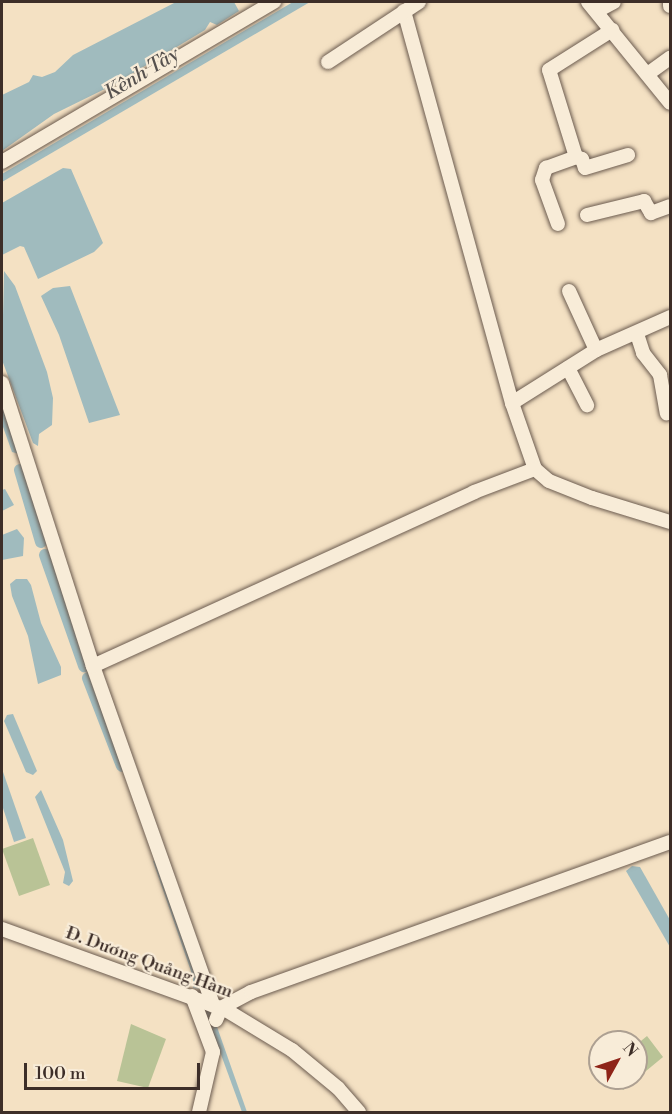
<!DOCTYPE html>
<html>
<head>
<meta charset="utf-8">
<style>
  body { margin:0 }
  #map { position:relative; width:672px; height:1114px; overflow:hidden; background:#f4e1c3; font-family:"Libre Bodoni",serif }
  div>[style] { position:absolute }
  .green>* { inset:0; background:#b9c396 }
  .water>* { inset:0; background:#a0bbbe }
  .canal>* { height:12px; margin:-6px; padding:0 6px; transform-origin:6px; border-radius:6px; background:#a0bbbe }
  .roads { filter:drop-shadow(0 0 2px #6b5b4f) drop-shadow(0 0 2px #6b5b4f) }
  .minor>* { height:14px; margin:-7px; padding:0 7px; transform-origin:7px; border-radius:7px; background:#f8ecd8 }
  span { translate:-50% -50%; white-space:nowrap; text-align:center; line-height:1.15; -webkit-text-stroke:4.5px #f8ecd8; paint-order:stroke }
  .street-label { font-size:18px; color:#3d2e28 }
  .water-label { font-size:20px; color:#56514e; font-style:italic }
  .frame { position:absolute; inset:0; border:3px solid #3d2e28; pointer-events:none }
  .north { position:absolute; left:588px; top:1030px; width:60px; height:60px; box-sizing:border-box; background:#f8ecd8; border:2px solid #ada092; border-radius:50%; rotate:50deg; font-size:16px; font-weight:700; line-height:24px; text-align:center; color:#3d2e28 }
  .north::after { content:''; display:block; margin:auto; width:21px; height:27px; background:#8f2418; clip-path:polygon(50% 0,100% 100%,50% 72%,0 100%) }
  .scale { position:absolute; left:24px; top:1063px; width:176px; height:27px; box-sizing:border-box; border:3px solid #3d2e28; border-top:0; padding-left:8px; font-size:18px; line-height:21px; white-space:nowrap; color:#3d2e28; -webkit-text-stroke:4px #f8ecd8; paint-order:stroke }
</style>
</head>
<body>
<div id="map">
  <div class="green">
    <div style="clip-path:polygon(33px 838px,50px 885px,19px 896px,2px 849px)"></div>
    <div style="clip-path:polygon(131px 1024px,166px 1039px,148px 1088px,117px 1081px)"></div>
    <div style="clip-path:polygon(647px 1036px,663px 1057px,623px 1090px,615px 1078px,636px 1078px,636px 1045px)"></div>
  </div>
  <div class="water">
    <div style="clip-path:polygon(176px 2px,234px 2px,239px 11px,217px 25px,210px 22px,205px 30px,115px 84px,54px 114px,2px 151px,2px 95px,29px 82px,33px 75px,42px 77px,55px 72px,73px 55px)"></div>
    <div style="clip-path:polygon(293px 2px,310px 2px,2px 182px,2px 174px)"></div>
    <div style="clip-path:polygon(63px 168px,71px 169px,103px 243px,94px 252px,38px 279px,24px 247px,20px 246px,2px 255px,2px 203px)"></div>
    <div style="clip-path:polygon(4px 271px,15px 286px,47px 372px,53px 398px,52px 425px,39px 434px,38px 446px,33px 443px,2px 360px)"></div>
    <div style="clip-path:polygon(70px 286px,120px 415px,89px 423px,59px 335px,41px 296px,53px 288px)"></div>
    <div style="clip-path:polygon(2px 404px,19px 454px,12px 452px,2px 424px)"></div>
    <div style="clip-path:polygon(5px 489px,14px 505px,2px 511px,2px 490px)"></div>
    <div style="clip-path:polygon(17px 529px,24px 538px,23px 556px,2px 560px,2px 535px)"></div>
    <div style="clip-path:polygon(16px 579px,27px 579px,31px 585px,41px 623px,61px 667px,61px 675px,38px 684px,28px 636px,12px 596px,10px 584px)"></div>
    <div style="clip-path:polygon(13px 714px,37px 771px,33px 775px,26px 772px,4px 721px,7px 715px)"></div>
    <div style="clip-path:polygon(2px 769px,26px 838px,14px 842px,2px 805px)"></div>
    <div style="clip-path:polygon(41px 790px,63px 840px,73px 881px,69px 886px,63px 883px,65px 872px,35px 797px)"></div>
    <div style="clip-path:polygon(156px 859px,204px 990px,193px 988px,193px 977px,153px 861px)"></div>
    <div style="clip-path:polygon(632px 866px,640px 867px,670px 920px,670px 947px,626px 871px)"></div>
    <div style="clip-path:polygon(210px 1007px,247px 1112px,242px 1112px,204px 1008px)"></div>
  </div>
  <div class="canal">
    <div style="left:20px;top:470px;width:75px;rotate:73.7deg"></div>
    <div style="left:45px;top:555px;width:118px;rotate:70.6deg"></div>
    <div style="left:88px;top:678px;width:94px;rotate:68.9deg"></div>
  </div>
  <div class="roads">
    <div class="minor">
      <div style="left:588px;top:2px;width:130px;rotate:50.9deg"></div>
      <div style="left:670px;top:2px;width:4px;rotate:90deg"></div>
      <div style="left:404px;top:11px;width:407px;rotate:74.6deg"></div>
      <div style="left:512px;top:403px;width:70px;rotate:70.8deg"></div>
      <div style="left:535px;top:469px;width:18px;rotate:41deg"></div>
      <div style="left:549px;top:481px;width:46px;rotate:21.6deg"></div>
      <div style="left:592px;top:498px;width:82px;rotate:17.1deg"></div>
      <div style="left:597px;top:11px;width:19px;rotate:-28deg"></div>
      <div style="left:328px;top:62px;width:109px;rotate:-33.4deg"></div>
      <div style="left:649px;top:73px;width:26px;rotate:-36deg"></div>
      <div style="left:576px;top:157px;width:6px;rotate:18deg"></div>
      <div style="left:582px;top:159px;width:9px;rotate:72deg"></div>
      <div style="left:585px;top:168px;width:45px;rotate:-16.8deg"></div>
      <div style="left:2px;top:162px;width:316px;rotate:-30.5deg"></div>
      <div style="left:587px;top:215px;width:59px;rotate:-13.8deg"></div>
      <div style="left:644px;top:201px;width:14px;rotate:60deg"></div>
      <div style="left:651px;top:213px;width:20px;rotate:-20deg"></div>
      <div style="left:558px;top:224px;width:47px;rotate:-110deg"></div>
      <div style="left:542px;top:180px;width:13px;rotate:-72deg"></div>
      <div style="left:546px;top:168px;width:32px;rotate:-20deg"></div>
      <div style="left:576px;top:157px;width:91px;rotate:-107.2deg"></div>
      <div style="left:549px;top:70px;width:75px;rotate:-32.4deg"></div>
      <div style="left:569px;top:291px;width:65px;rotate:65.4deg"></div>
      <div style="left:637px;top:334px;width:20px;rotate:72deg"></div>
      <div style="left:643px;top:353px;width:28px;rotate:52deg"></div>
      <div style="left:660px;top:375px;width:39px;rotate:80deg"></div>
      <div style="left:568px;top:368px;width:42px;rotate:62.8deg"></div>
      <div style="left:2px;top:383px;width:297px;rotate:72.2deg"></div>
      <div style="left:93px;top:666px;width:360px;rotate:70.5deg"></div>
      <div style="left:512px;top:403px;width:99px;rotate:-32.2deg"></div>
      <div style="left:596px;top:350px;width:81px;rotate:-24deg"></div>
      <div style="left:93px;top:666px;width:419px;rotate:-24.5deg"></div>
      <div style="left:474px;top:492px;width:65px;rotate:-20.7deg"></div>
      <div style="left:2px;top:929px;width:238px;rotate:19.9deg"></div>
      <div style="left:226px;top:1010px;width:77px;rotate:31.2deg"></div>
      <div style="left:292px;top:1050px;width:60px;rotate:39.6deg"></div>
      <div style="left:338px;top:1088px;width:32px;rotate:49deg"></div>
      <div style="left:192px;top:996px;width:60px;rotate:69.4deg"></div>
      <div style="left:213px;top:1052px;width:62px;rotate:103.1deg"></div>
      <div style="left:216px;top:1020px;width:13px;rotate:-67deg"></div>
      <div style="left:221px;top:1008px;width:34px;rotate:-28deg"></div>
      <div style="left:251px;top:992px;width:445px;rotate:-19.7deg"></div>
    </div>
  </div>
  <div class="street-label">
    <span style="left:149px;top:963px;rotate:20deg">Đ. Dương Quảng Hàm</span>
  </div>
  <div class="water-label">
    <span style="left:142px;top:74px;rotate:-31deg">Kênh Tây</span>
  </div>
  <div class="frame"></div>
  <div class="north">N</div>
  <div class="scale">100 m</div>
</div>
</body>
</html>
